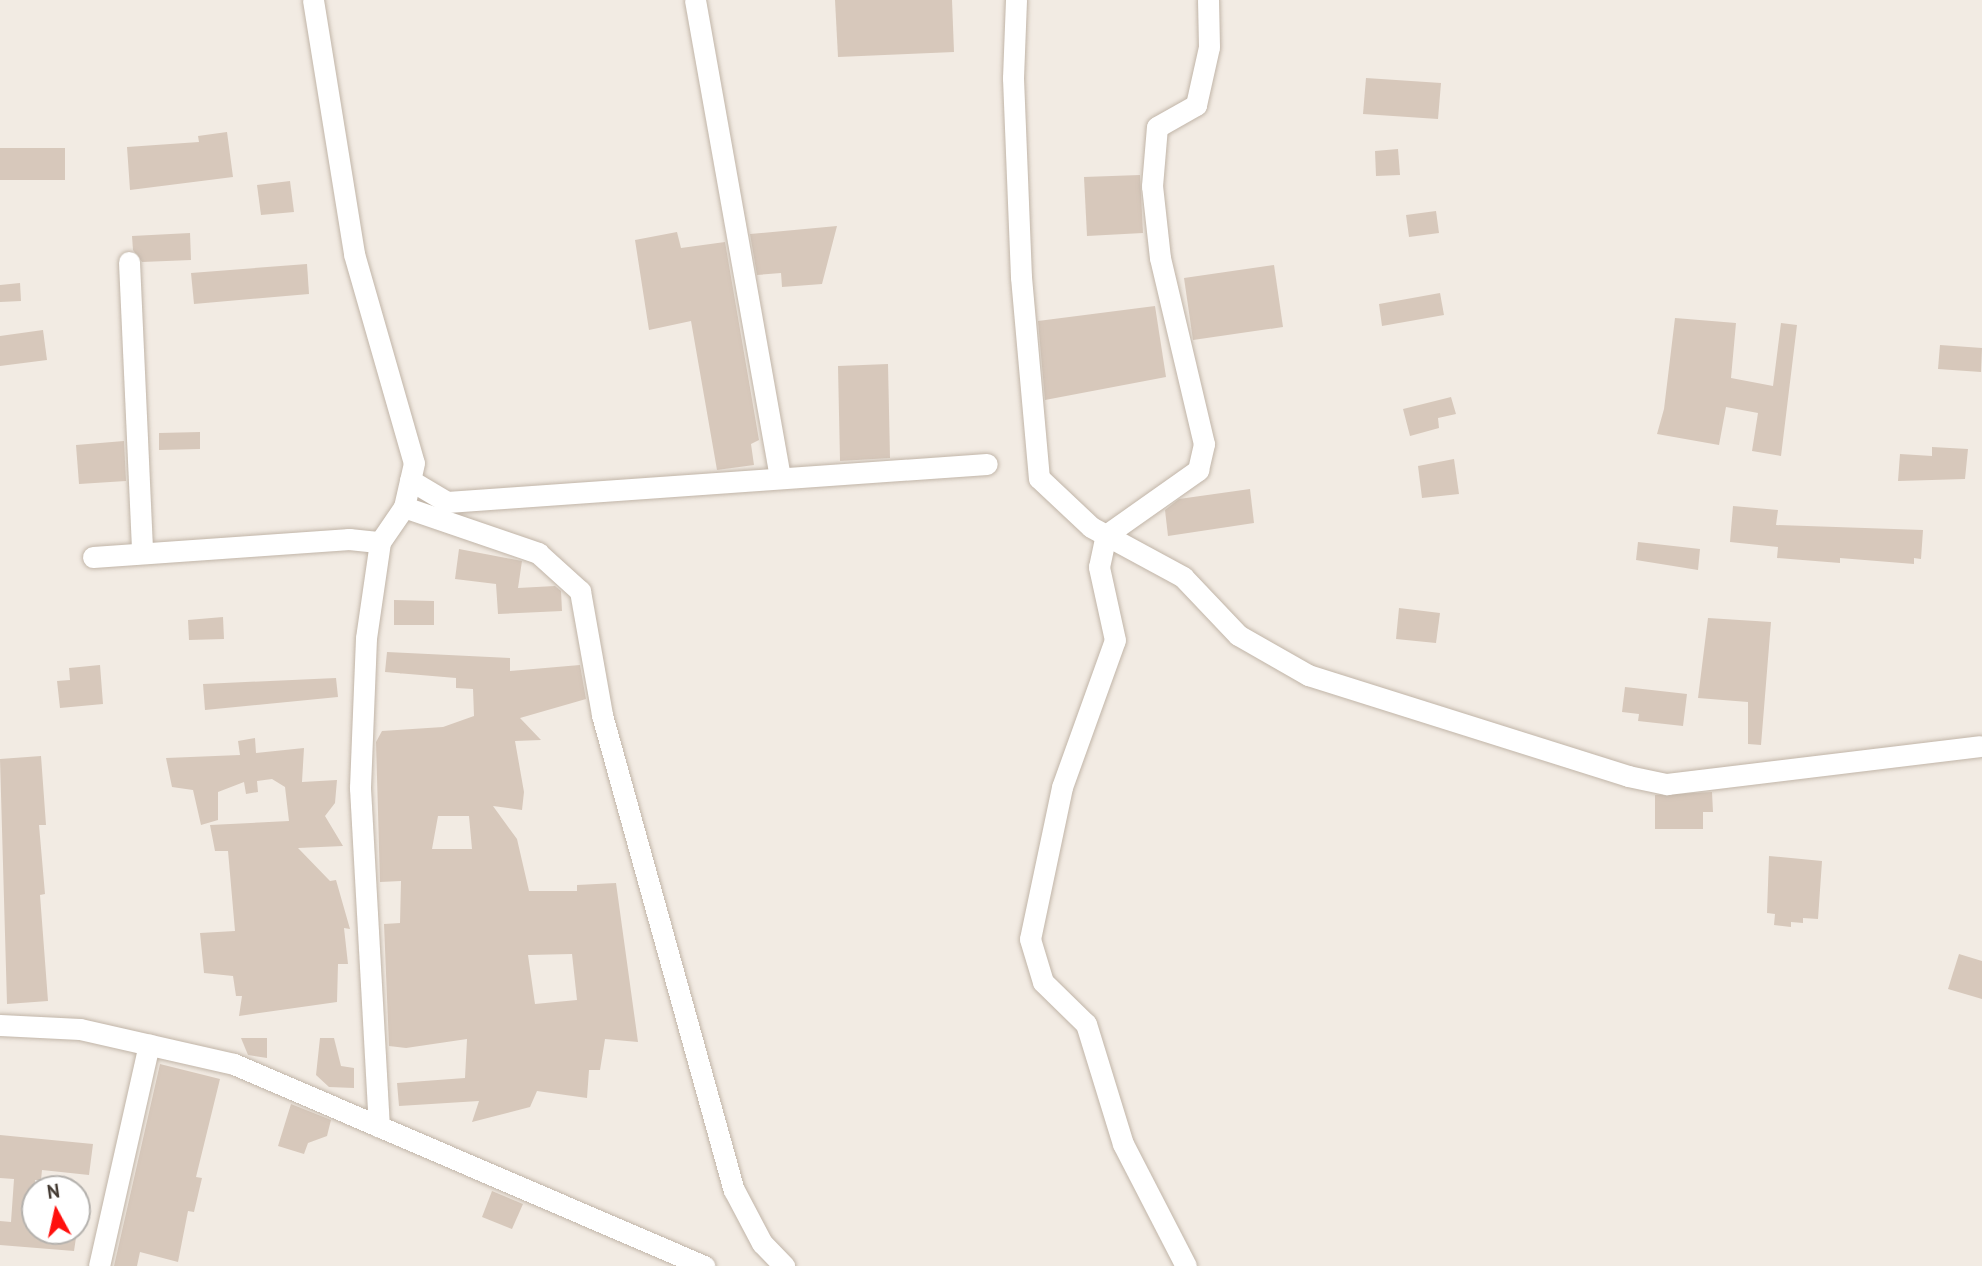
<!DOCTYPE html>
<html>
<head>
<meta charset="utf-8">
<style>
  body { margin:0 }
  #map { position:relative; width:1982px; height:1266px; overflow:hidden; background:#f2ebe3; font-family:"PT Sans",sans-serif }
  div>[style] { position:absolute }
  .building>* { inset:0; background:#d7c8bb }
  .roads { filter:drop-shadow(0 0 2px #c1b5a8) drop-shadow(0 0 2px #c1b5a8) }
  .minor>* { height:21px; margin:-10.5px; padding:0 10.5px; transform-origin:10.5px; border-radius:10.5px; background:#fff }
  span { translate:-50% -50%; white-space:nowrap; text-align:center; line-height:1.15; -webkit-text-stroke:6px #fff; paint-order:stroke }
  .north { position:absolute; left:21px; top:1175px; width:70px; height:70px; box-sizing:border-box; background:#fff; border:2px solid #b4b1ad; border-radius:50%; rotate:352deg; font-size:19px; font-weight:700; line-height:28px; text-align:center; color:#443b33 }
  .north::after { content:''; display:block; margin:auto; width:24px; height:32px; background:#ff100d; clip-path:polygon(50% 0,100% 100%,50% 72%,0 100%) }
</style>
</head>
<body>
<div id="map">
  <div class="building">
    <div style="clip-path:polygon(835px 0,952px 0,954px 52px,838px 57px)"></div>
    <div style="clip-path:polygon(1366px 78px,1441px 83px,1438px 119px,1363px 114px)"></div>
    <div style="clip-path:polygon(227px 132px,233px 177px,130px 190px,127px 147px,199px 142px,198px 136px)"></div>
    <div style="clip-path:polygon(0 148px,65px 148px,65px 180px,0 180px)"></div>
    <div style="clip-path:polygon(1398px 149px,1400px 175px,1376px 176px,1375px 151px)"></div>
    <div style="clip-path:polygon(1140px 175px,1143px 233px,1087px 236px,1084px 177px)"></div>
    <div style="clip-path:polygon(290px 181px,294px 212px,261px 215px,257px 185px)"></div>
    <div style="clip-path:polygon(1436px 211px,1439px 233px,1409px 237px,1406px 215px)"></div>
    <div style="clip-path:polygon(837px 226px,822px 284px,782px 287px,781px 273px,757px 275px,750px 234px)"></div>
    <div style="clip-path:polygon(677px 232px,681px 248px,725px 242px,759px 440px,751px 444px,754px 465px,717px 470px,691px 321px,649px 330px,635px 240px)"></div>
    <div style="clip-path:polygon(190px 233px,191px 260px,142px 262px,133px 250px,132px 236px)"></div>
    <div style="clip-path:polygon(307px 264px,309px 294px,194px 304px,191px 273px)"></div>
    <div style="clip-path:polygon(1274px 265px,1283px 327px,1193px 340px,1184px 278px)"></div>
    <div style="clip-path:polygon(20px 283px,21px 301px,0 302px,0 285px)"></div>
    <div style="clip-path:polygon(1440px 293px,1444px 315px,1382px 326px,1379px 304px)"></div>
    <div style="clip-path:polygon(1155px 306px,1166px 377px,1045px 400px,1038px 321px)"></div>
    <div style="clip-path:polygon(1675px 318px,1736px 323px,1731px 378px,1773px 386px,1781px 323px,1797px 325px,1781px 456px,1752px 451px,1758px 413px,1726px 407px,1719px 445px,1657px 434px,1664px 409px)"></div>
    <div style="clip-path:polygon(43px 330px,47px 360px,0 366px,0 336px)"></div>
    <div style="clip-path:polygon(1940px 345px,1982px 348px,1981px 372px,1938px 369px)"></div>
    <div style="clip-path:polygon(888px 364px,890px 458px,840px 461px,838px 366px)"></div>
    <div style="clip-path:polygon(1451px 397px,1456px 414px,1438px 418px,1439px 428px,1410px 436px,1403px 409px)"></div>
    <div style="clip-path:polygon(200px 432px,200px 449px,159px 450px,159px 433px)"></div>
    <div style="clip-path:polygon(124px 441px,126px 481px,79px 484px,76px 445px)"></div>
    <div style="clip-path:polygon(1932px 447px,1968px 449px,1965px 479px,1898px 481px,1900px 454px,1932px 456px)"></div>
    <div style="clip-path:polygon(1454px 459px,1459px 494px,1422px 498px,1418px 466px)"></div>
    <div style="clip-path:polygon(1250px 489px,1254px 523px,1168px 536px,1165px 510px,1179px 499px)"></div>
    <div style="clip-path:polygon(1733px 506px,1778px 510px,1776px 525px,1923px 530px,1921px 559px,1914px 558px,1914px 564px,1840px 558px,1840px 563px,1777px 558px,1778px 547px,1730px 542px)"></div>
    <div style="clip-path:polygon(1638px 542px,1700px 549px,1698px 570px,1636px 560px)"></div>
    <div style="clip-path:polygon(459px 549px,522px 561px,518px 588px,555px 586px,561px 591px,562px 611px,498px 614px,496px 584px,455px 579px)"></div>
    <div style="clip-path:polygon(394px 600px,434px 601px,434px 625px,394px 625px)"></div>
    <div style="clip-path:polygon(1399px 608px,1440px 613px,1436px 643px,1396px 639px)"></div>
    <div style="clip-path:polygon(223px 617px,224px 639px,189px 640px,188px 620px)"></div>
    <div style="clip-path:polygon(1708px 618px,1771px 622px,1761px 745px,1748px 744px,1748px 702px,1698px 698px)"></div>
    <div style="clip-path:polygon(evenodd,387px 652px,510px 658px,510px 671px,580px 665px,586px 699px,520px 718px,541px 740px,515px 741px,524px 792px,522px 810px,493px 806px,517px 839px,529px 891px,577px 891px,577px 885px,616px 883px,638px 1042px,605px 1039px,600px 1070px,589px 1070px,587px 1098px,537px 1091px,530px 1107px,472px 1122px,479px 1101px,399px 1106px,397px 1083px,465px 1078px,467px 1039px,406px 1048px,389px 1046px,384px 924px,400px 923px,401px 881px,380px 882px,376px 742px,382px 731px,443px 727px,474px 716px,473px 689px,456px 688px,456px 678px,385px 672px,387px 652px,438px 816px,469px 816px,472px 849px,432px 849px,438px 816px,387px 652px,572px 954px,577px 1000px,535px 1004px,528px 955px,572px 954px)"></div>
    <div style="clip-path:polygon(100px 665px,103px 704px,60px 708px,57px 681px,70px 680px,69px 668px)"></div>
    <div style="clip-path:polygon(336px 678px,338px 697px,205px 710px,203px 684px)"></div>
    <div style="clip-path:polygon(1625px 687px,1687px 694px,1683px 726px,1638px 721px,1639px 714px,1622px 712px)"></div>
    <div style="clip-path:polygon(255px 738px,256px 753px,304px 748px,302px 782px,337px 780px,335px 803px,325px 816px,343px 846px,298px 848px,330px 881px,336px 880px,350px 929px,344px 928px,348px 964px,338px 964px,337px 1002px,239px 1016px,242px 996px,236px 996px,233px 976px,204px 973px,200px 933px,235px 931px,228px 851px,215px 851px,210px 825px,289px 821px,285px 787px,272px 779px,257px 781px,258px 792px,246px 794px,244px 782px,218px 792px,218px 820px,201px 825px,193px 790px,172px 787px,166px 758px,240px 755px,238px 741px)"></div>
    <div style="clip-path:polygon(41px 756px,46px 825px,39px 825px,45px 894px,40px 895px,48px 1001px,7px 1004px,0 759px)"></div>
    <div style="clip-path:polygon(1712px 792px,1713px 812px,1703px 812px,1703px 829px,1655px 829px,1655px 795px)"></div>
    <div style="clip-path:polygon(1769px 856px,1822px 861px,1818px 919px,1803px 918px,1803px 923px,1791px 922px,1791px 927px,1774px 925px,1775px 914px,1767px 913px)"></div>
    <div style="clip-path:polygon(1959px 954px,1982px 961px,1982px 999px,1948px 989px)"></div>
    <div style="clip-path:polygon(241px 1038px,267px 1038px,267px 1058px,248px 1055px)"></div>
    <div style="clip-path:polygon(320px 1038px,334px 1038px,341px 1066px,354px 1068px,354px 1088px,329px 1087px,316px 1075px)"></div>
    <div style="clip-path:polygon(160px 1064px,220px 1079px,196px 1177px,202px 1178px,194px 1212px,188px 1211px,178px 1262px,140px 1252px,137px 1266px,114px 1266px)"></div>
    <div style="clip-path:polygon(291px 1104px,331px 1120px,327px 1136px,308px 1143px,304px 1154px,278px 1146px)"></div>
    <div style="clip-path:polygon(0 1135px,93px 1144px,89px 1175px,42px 1170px,41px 1180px,35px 1180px,35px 1231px,77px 1231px,74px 1251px,0 1245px,0 1221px,11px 1222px,14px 1179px,0 1178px)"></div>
    <div style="clip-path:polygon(492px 1191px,523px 1204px,512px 1229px,482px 1217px)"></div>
  </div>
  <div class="roads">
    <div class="minor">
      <div style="left:313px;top:0;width:257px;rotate:80.8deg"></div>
      <div style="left:354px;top:254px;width:217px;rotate:74deg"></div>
      <div style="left:414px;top:463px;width:45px;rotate:102.8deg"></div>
      <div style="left:404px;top:507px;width:42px;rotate:124.4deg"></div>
      <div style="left:380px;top:542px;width:97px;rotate:98.3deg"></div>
      <div style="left:366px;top:638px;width:150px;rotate:92.3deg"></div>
      <div style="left:360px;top:788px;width:339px;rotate:86.8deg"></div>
      <div style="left:695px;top:0;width:485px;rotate:79.9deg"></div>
      <div style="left:1016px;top:0;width:78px;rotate:92.2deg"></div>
      <div style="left:1013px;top:78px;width:199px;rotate:87.7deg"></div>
      <div style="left:1021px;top:277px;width:202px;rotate:84.9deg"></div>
      <div style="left:1039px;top:478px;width:71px;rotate:43.3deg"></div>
      <div style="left:1091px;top:527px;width:105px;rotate:28.5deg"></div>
      <div style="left:1183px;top:577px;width:80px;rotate:46.5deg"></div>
      <div style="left:1238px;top:635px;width:81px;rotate:29.7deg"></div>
      <div style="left:1308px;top:675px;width:336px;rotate:17.5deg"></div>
      <div style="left:1628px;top:776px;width:40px;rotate:12deg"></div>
      <div style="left:1667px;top:784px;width:315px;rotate:-6.9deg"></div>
      <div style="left:129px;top:262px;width:290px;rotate:87.4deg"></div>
      <div style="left:410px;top:480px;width:43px;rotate:30.7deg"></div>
      <div style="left:447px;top:502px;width:541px;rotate:-4.03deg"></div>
      <div style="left:404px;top:507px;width:142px;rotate:18.9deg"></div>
      <div style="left:538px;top:553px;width:57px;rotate:42.1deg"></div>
      <div style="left:580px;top:591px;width:126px;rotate:79.9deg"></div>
      <div style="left:602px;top:715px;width:493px;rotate:74.5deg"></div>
      <div style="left:734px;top:1190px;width:60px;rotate:62.2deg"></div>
      <div style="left:762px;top:1243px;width:32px;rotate:46deg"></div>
      <div style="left:93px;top:557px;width:257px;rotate:-4deg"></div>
      <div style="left:349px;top:539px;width:31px;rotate:6deg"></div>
      <div style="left:0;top:1025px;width:80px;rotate:2.9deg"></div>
      <div style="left:80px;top:1029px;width:158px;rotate:12.8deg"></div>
      <div style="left:234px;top:1064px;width:512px;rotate:23.26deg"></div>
      <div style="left:99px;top:1266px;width:227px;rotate:-77.3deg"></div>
      <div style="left:1186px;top:1266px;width:137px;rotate:-117.3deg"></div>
      <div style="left:1123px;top:1144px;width:126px;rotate:-107.1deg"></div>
      <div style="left:1086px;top:1024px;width:60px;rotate:-135.7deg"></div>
      <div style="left:1043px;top:982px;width:45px;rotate:-106.8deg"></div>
      <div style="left:1030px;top:939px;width:155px;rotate:-78.1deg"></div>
      <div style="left:1062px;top:787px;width:156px;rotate:-70.2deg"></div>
      <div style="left:1115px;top:640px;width:75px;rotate:-102.4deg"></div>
      <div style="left:1099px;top:567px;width:33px;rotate:-78deg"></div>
      <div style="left:1106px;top:535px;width:113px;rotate:-35.2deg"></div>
      <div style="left:1198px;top:470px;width:27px;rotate:-77deg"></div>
      <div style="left:1204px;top:444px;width:191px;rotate:-103.3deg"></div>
      <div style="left:1160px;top:258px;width:72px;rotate:-96.3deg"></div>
      <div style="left:1152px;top:186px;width:59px;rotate:-85.2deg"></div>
      <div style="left:1157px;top:127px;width:45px;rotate:-29.4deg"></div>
      <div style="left:1196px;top:105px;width:59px;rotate:-77.4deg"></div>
      <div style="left:1209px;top:47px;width:47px;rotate:-91.2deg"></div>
    </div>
  </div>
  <div class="north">N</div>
</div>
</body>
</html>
